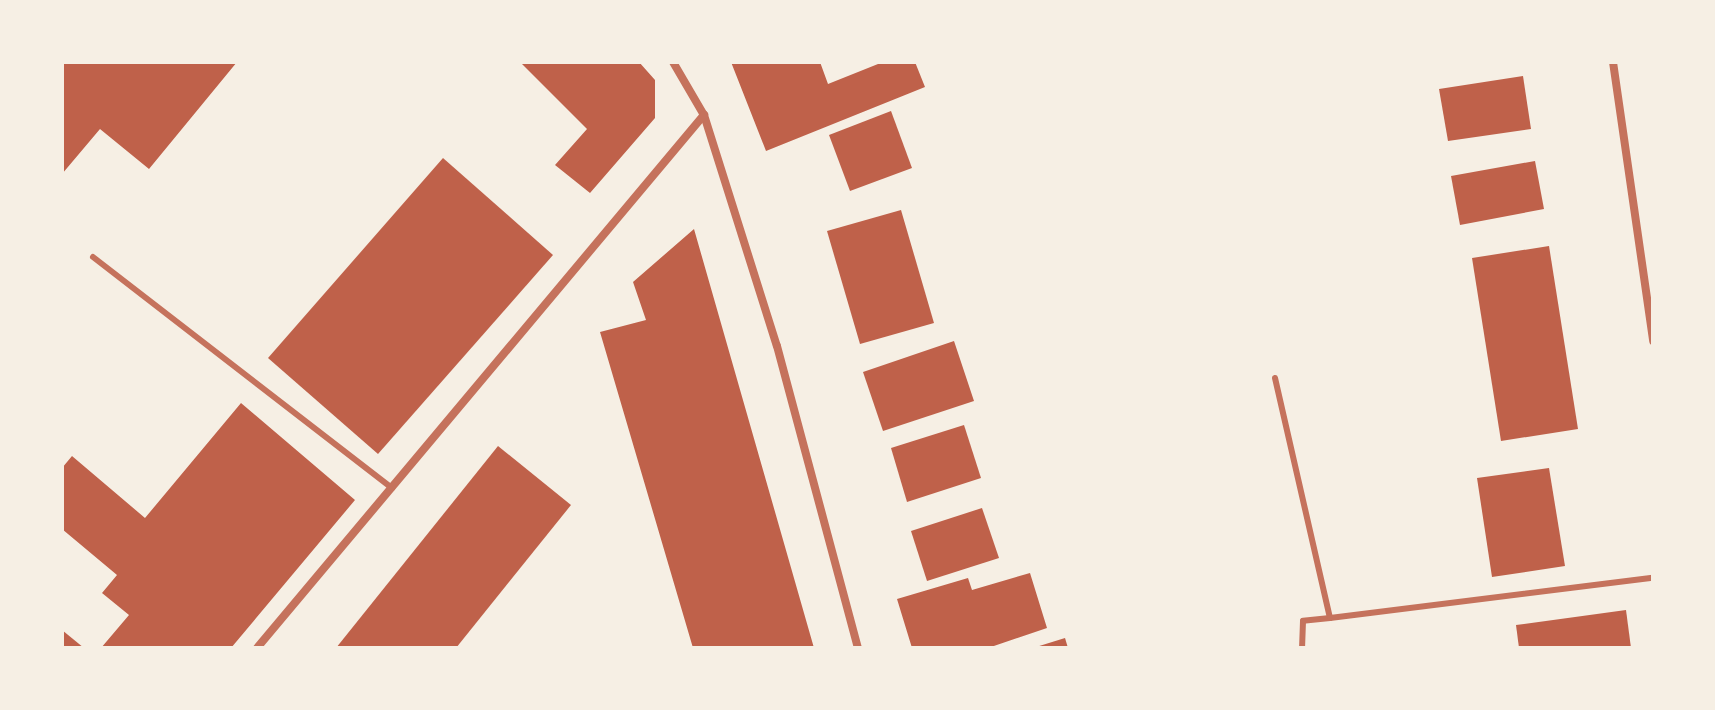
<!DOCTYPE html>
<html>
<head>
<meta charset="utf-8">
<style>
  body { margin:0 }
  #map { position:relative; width:1715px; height:710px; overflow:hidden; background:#f6efe4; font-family:Helvetica,sans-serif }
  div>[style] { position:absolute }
  .building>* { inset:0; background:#bf614a }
  .service>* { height:6px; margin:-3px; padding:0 3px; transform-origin:3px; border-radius:3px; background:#c5725c }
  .minor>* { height:8px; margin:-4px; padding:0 4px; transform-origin:4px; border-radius:4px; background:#c5725c }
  span { translate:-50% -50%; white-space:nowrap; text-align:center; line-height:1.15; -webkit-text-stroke:7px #f6efe4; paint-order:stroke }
  .frame { position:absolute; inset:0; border:64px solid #f6efe4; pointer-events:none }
</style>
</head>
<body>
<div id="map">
  <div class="building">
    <div style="clip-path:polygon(62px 62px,237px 62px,149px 169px,100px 129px,62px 174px)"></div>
    <div style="clip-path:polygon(520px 62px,639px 62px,655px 80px,655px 118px,590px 193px,555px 165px,587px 129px)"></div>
    <div style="clip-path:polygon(731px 62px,820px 62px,828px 84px,883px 62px,915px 62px,925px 87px,766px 151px)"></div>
    <div style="clip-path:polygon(1523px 76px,1531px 129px,1448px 141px,1439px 89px)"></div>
    <div style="clip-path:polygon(891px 111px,912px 168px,850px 191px,829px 135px)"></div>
    <div style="clip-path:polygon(443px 158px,553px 255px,378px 454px,268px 358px)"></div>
    <div style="clip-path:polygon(1535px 161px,1544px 209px,1460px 225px,1451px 176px)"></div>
    <div style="clip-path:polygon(901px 210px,934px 323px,860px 344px,827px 231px)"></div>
    <div style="clip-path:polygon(694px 229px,814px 648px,693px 648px,600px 332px,646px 320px,633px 282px)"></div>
    <div style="clip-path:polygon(1549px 246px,1578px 429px,1501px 441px,1472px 258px)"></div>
    <div style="clip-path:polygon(954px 341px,974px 401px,883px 431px,863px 372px)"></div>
    <div style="clip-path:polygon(241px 403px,355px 500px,231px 648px,101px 648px,129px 615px,102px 593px,117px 575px,62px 529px,62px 468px,72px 456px,145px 518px)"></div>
    <div style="clip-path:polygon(964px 425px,981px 478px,907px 502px,891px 448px)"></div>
    <div style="clip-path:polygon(498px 446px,571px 505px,456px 648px,336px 648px)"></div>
    <div style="clip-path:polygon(1549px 468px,1565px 566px,1492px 577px,1477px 478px)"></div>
    <div style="clip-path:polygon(982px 508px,999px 558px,927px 581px,911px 531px)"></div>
    <div style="clip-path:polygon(1030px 573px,1047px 628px,988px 648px,912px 648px,897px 599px,968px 578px,972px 590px)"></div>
    <div style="clip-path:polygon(1626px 610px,1631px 648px,1519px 648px,1516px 625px)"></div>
    <div style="clip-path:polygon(62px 630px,84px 648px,62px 648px)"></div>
    <div style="clip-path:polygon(1065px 638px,1068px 648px,1036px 648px,1036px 647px)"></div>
  </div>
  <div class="service">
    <div style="left:93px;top:257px;width:378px;rotate:37.7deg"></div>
    <div style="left:1275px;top:378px;width:246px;rotate:77.1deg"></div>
    <div style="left:1330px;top:618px;width:27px;rotate:174deg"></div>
    <div style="left:1303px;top:621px;width:27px;rotate:92deg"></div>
    <div style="left:1330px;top:618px;width:325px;rotate:-7.1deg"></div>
  </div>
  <div class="minor">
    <div style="left:673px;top:62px;width:61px;rotate:59.7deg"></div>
    <div style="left:704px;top:115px;width:242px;rotate:72.5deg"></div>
    <div style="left:777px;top:346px;width:313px;rotate:75deg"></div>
    <div style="left:1613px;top:62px;width:282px;rotate:81.8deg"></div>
    <div style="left:257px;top:648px;width:696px;rotate:-50.02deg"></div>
  </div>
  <div class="frame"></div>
</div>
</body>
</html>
